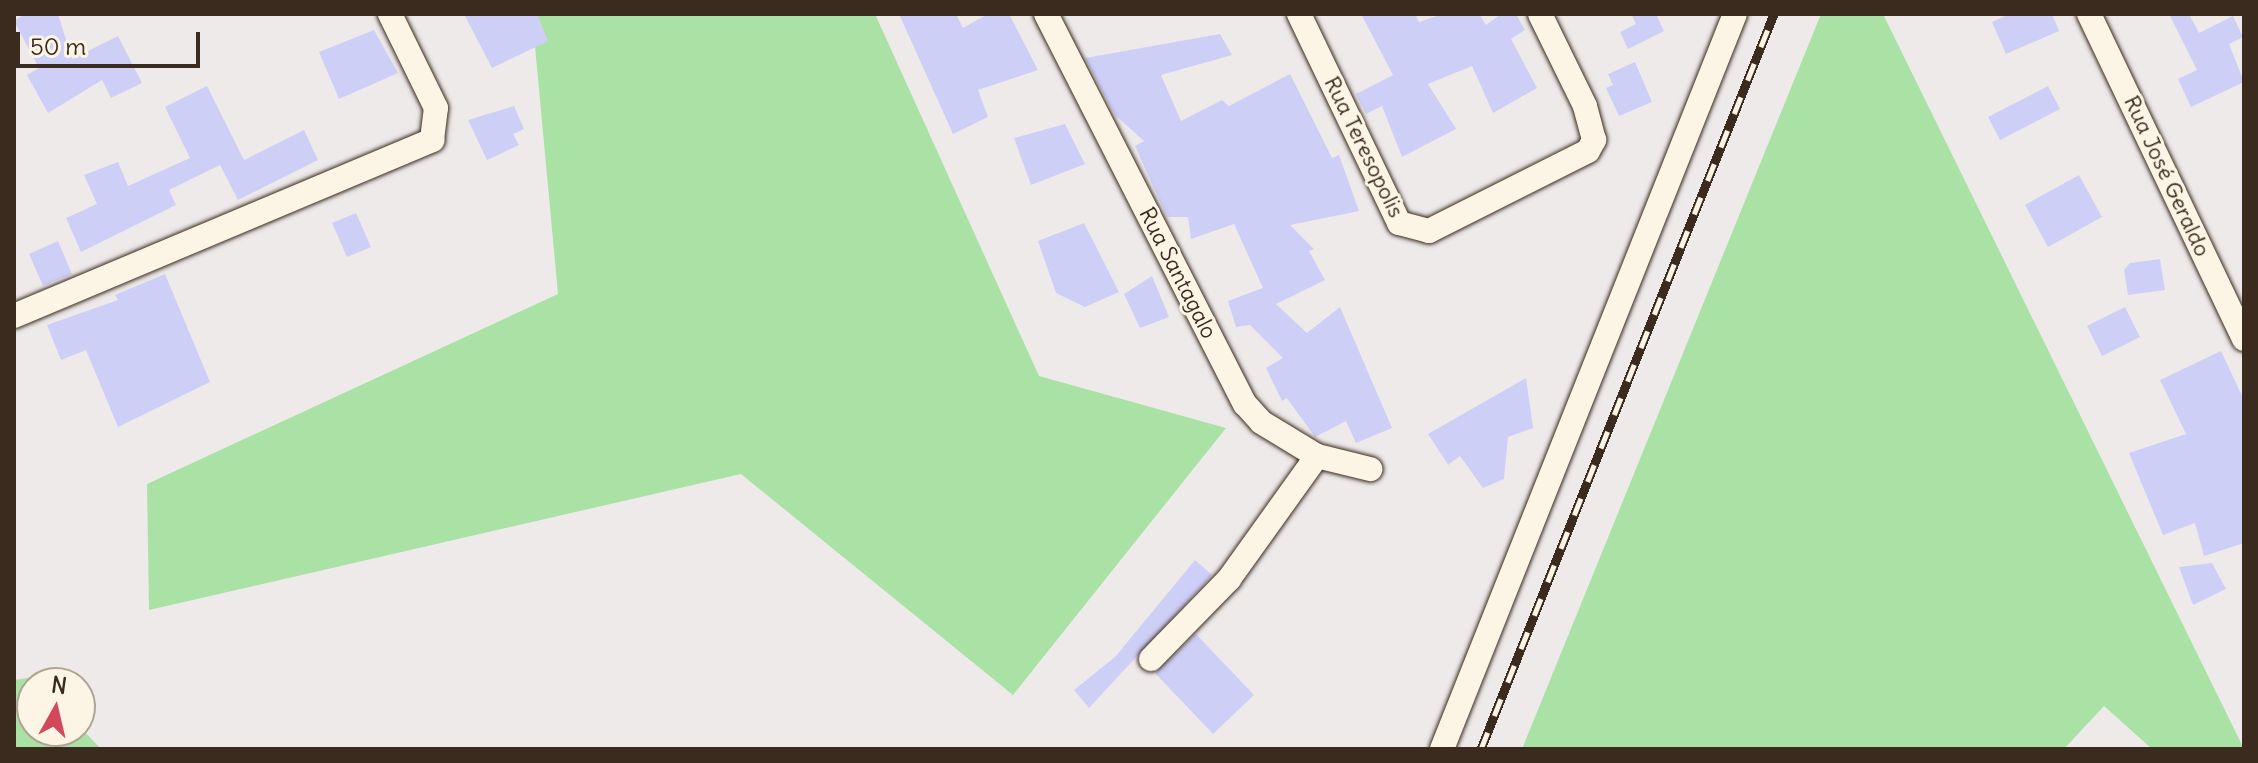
<!DOCTYPE html>
<html>
<head>
<meta charset="utf-8">
<style>
  body { margin:0 }
  #map { position:relative; width:2258px; height:763px; overflow:hidden; background:#eeeaea; font-family:Delius,sans-serif }
  div>[style] { position:absolute }
  .green>* { inset:0; background:#aae2a6 }
  .building>* { inset:0; background:#cecff7 }
  .roads { filter:drop-shadow(0 0 2px #3b2a1e) drop-shadow(0 0 2px #3b2a1e) }
  .minor>* { height:24px; margin:-12px; padding:0 12px; transform-origin:12px; border-radius:12px; background:#fcf5e5 }
  .rail>* { height:9px; margin-top:-4.5px; transform-origin:0; background:repeating-linear-gradient(90deg,#fcf5e5 0 18px,#3b2a1e 0 36px); box-sizing:border-box; border-block:2px solid #3b2a1e }
  span { translate:-50% -50%; white-space:nowrap; text-align:center; line-height:1.15; -webkit-text-stroke:6px #fcf5e5; paint-order:stroke }
  .street-label { font-size:22px; color:#3b2a1e }
  .frame { position:absolute; inset:0; border:16px solid #3b2a1e; pointer-events:none }
  .north { position:absolute; left:16px; top:667px; width:80px; height:80px; box-sizing:border-box; background:#fcf5e5; border:2px solid #afa495; border-radius:50%; rotate:8deg; font-size:22px; font-weight:700; line-height:32px; text-align:center; color:#3b2a1e }
  .north::after { content:''; display:block; margin:auto; width:28px; height:36px; background:#d1495b; clip-path:polygon(50% 0,100% 100%,50% 72%,0 100%) }
  .scale { position:absolute; left:16px; top:32px; width:184px; height:36px; box-sizing:border-box; border:4px solid #3b2a1e; border-top:0; padding-left:10px; font-size:24px; line-height:28px; white-space:nowrap; color:#3b2a1e; -webkit-text-stroke:6px #fcf5e5; paint-order:stroke }
</style>
</head>
<body>
<div id="map">
  <div class="green">
    <div style="clip-path:polygon(532px 14px,875px 14px,1039px 376px,1226px 428px,1013px 695px,741px 474px,149px 610px,147px 484px,558px 294px)"></div>
    <div style="clip-path:polygon(1821px 14px,1883px 14px,2244px 749px,2152px 749px,2104px 706px,2064px 749px,1522px 749px)"></div>
    <div style="clip-path:polygon(33px 677px,38px 683px,32px 683px,32px 731px,80px 727px,101px 749px,14px 749px,14px 680px)"></div>
  </div>
  <div class="building">
    <div style="clip-path:polygon(25px 14px,58px 14px,72px 59px,118px 36px,142px 83px,111px 98px,102px 80px,48px 113px,27px 75px,39px 68px,14px 21px)"></div>
    <div style="clip-path:polygon(464px 14px,537px 14px,548px 41px,492px 68px)"></div>
    <div style="clip-path:polygon(899px 14px,956px 14px,963px 28px,988px 14px,1009px 14px,1038px 70px,978px 90px,988px 117px,953px 134px)"></div>
    <div style="clip-path:polygon(1361px 14px,1415px 14px,1419px 22px,1443px 14px,1479px 14px,1486px 25px,1501px 14px,1516px 14px,1525px 30px,1511px 39px,1537px 88px,1493px 113px,1472px 66px,1428px 84px,1456px 129px,1402px 157px,1382px 106px,1366px 114px,1356px 94px,1393px 75px)"></div>
    <div style="clip-path:polygon(1631px 14px,1656px 14px,1664px 31px,1628px 49px,1620px 32px,1636px 24px)"></div>
    <div style="clip-path:polygon(2010px 14px,2052px 14px,2059px 31px,2006px 54px,1992px 22px)"></div>
    <div style="clip-path:polygon(2169px 14px,2189px 14px,2199px 33px,2233px 16px,2243px 37px,2229px 44px,2244px 82px,2191px 107px,2178px 79px,2197px 70px)"></div>
    <div style="clip-path:polygon(374px 30px,398px 73px,339px 99px,319px 52px)"></div>
    <div style="clip-path:polygon(1220px 34px,1232px 55px,1161px 75px,1181px 121px,1222px 100px,1229px 106px,1290px 74px,1332px 158px,1339px 155px,1359px 211px,1290px 225px,1314px 249px,1309px 251px,1325px 280px,1276px 304px,1307px 333px,1340px 307px,1392px 428px,1356px 443px,1346px 421px,1315px 437px,1287px 398px,1282px 401px,1266px 368px,1283px 358px,1250px 325px,1236px 327px,1228px 301px,1263px 288px,1234px 224px,1191px 239px,1188px 217px,1167px 217px,1135px 146px,1144px 141px,1115px 115px,1085px 58px)"></div>
    <div style="clip-path:polygon(1635px 62px,1652px 102px,1619px 116px,1606px 88px,1613px 85px,1608px 74px)"></div>
    <div style="clip-path:polygon(207px 86px,244px 160px,304px 130px,318px 160px,238px 200px,220px 165px,169px 190px,176px 205px,81px 252px,66px 218px,97px 204px,84px 175px,118px 162px,128px 186px,190px 158px,165px 107px)"></div>
    <div style="clip-path:polygon(2048px 86px,2060px 109px,2000px 140px,1988px 117px)"></div>
    <div style="clip-path:polygon(514px 106px,524px 129px,513px 134px,519px 145px,487px 160px,468px 120px)"></div>
    <div style="clip-path:polygon(1065px 124px,1085px 164px,1031px 185px,1014px 138px)"></div>
    <div style="clip-path:polygon(2079px 175px,2102px 217px,2048px 247px,2025px 205px)"></div>
    <div style="clip-path:polygon(356px 213px,371px 247px,347px 257px,332px 223px)"></div>
    <div style="clip-path:polygon(1084px 223px,1119px 292px,1085px 307px,1056px 293px,1038px 241px)"></div>
    <div style="clip-path:polygon(58px 241px,72px 274px,43px 286px,29px 254px)"></div>
    <div style="clip-path:polygon(2160px 259px,2165px 290px,2128px 295px,2124px 270px,2130px 263px)"></div>
    <div style="clip-path:polygon(165px 274px,210px 382px,118px 427px,86px 350px,61px 360px,47px 325px,118px 300px,115px 295px)"></div>
    <div style="clip-path:polygon(1152px 276px,1169px 317px,1140px 328px,1124px 294px)"></div>
    <div style="clip-path:polygon(2125px 307px,2140px 337px,2102px 356px,2087px 326px)"></div>
    <div style="clip-path:polygon(2221px 351px,2244px 400px,2244px 543px,2204px 556px,2195px 523px,2163px 535px,2129px 453px,2186px 434px,2160px 380px)"></div>
    <div style="clip-path:polygon(1526px 378px,1533px 428px,1508px 437px,1504px 479px,1483px 488px,1460px 456px,1448px 465px,1428px 434px)"></div>
    <div style="clip-path:polygon(1195px 560px,1212px 575px,1089px 708px,1074px 690px,1115px 657px)"></div>
    <div style="clip-path:polygon(2212px 563px,2226px 589px,2193px 605px,2179px 567px)"></div>
    <div style="clip-path:polygon(1196px 634px,1254px 695px,1213px 734px,1155px 673px)"></div>
  </div>
  <div class="roads">
    <div class="minor">
      <div style="left:1046px;top:14px;width:438px;rotate:63deg"></div>
      <div style="left:1245px;top:404px;width:24px;rotate:48deg"></div>
      <div style="left:1261px;top:422px;width:66px;rotate:31.3deg"></div>
      <div style="left:1317px;top:456px;width:55px;rotate:13.8deg"></div>
      <div style="left:1299px;top:14px;width:232px;rotate:64.4deg"></div>
      <div style="left:1399px;top:223px;width:31px;rotate:15deg"></div>
      <div style="left:1429px;top:231px;width:178px;rotate:-26.7deg"></div>
      <div style="left:1588px;top:151px;width:13px;rotate:-61deg"></div>
      <div style="left:1594px;top:140px;width:35px;rotate:-105deg"></div>
      <div style="left:1585px;top:106px;width:102px;rotate:-116.1deg"></div>
      <div style="left:2089px;top:14px;width:360px;rotate:64.5deg"></div>
      <div style="left:14px;top:316px;width:454px;rotate:-22.8deg"></div>
      <div style="left:432px;top:140px;width:32px;rotate:-83deg"></div>
      <div style="left:436px;top:108px;width:105px;rotate:-116.1deg"></div>
      <div style="left:1151px;top:659px;width:112px;rotate:-45.7deg"></div>
      <div style="left:1229px;top:579px;width:151px;rotate:-54.4deg"></div>
      <div style="left:1442px;top:749px;width:791px;rotate:-68.27deg"></div>
    </div>
  </div>
  <div class="rail">
    <div style="left:1481px;top:749px;width:791px;rotate:-68.27deg"></div>
  </div>
  <div class="street-label">
    <span style="left:1364px;top:147px;rotate:64deg">Rua Teresopolis</span>
    <span style="left:2167px;top:176px;rotate:65deg">Rua José Geraldo</span>
    <span style="left:1178px;top:273px;rotate:63deg">Rua Santagalo</span>
  </div>
  <div class="frame"></div>
  <div class="north">N</div>
  <div class="scale">50 m</div>
</div>
</body>
</html>
